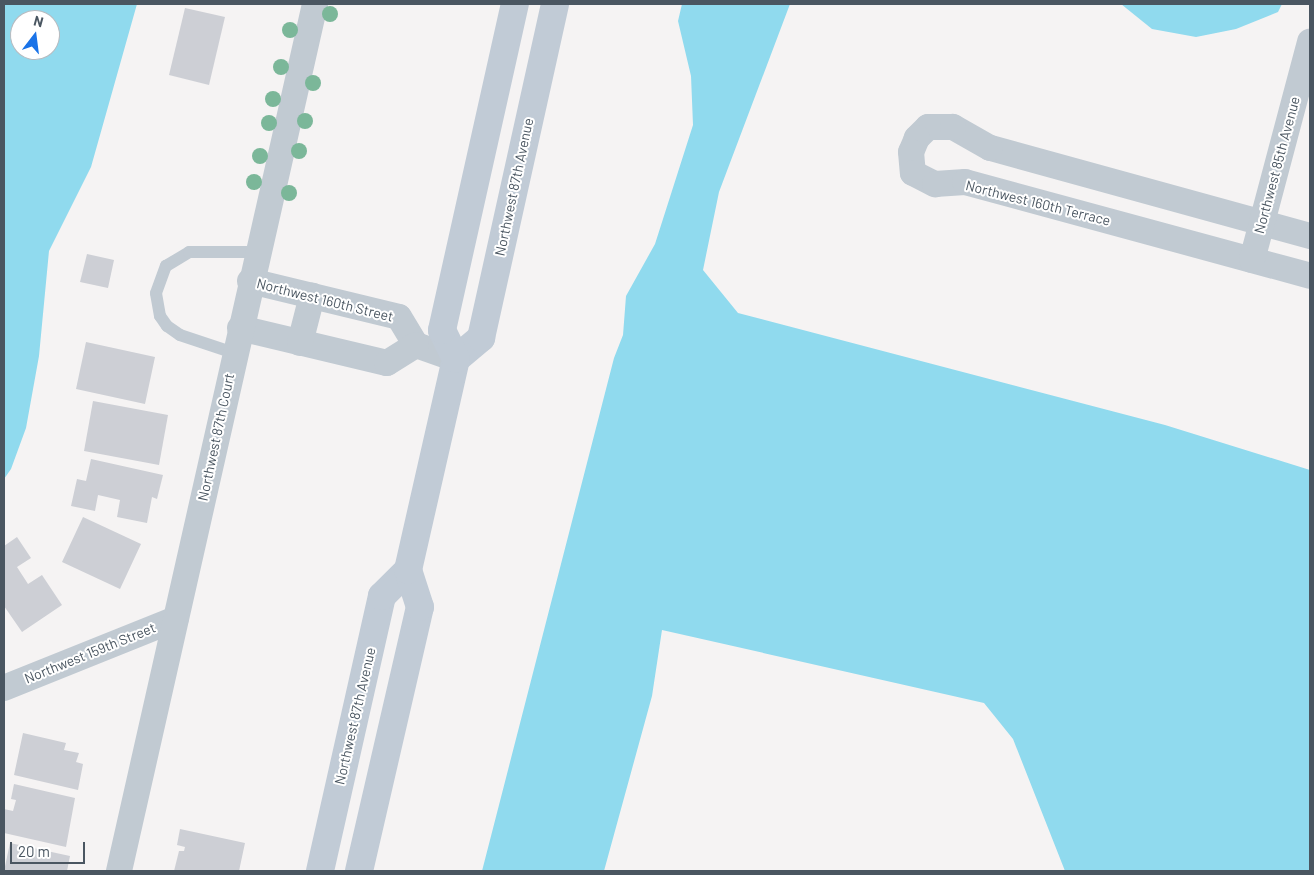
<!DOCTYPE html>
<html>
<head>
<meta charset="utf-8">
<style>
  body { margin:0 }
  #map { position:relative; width:1314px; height:875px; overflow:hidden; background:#f5f3f3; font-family:Barlow,sans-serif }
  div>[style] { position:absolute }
  .water>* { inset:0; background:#90daee }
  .building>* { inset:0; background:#cdcfd5 }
  .lane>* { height:12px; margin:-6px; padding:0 6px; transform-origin:6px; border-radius:6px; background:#c1cad2 }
  .street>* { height:26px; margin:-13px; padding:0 13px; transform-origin:13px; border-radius:13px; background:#c1cad2 }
  .secondary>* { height:28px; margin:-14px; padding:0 14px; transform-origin:14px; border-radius:14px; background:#c1cbd6 }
  .trees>* { width:16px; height:16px; margin:-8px; border-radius:50%; background:#7bb799 }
  span { translate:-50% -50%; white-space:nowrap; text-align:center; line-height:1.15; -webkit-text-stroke:4px #fff; paint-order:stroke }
  .street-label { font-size:14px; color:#4a5661 }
  .frame { position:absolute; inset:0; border:5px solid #4a5661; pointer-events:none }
  .north { position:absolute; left:10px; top:10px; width:50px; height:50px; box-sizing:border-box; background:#fff; border:1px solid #b7bbc0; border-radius:50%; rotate:15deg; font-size:14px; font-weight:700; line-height:20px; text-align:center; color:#4a5661 }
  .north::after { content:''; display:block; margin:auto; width:18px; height:22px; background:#1a73e8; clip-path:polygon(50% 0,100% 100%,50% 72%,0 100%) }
  .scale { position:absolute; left:10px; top:842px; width:75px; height:22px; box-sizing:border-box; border:2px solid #4a5661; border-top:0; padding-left:6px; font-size:15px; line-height:18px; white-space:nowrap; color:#4a5661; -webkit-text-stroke:4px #fff; paint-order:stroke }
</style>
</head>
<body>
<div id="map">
  <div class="water">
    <div style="clip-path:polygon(evenodd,4px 4px,137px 4px,91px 167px,49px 251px,39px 356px,26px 428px,11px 469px,4px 479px,4px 4px,20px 20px,50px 20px,50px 50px,20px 50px,20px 20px)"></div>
    <div style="clip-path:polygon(682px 4px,790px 4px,719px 192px,703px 270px,738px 313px,1165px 425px,1310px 470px,1310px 871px,1065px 871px,1013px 739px,984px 703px,662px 630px,652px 696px,604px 871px,482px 871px,614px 358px,623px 335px,626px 296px,655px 244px,693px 125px,691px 76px,678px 21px)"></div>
    <div style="clip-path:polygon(1121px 4px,1282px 4px,1278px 12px,1236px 29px,1196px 37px,1152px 29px)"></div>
  </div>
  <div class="building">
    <div style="clip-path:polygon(185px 8px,225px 17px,209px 85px,169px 75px)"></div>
    <div style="clip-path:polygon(87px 254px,114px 260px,108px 288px,80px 282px)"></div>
    <div style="clip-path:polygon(86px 342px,155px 357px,145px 404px,76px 389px)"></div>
    <div style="clip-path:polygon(93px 401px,168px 415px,159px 465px,84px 451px)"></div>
    <div style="clip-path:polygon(91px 459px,163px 475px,157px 499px,152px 497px,147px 523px,117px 517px,120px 500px,98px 495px,95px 511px,71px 506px,77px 479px,86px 481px)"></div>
    <div style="clip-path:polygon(83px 517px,141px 544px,120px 589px,62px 562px)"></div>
    <div style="clip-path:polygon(17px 537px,31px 558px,17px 567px,28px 584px,42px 575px,62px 605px,22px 632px,4px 606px,4px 546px)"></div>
    <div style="clip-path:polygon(23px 733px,66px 743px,64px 750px,79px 753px,76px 762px,83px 764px,78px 790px,14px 775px)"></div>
    <div style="clip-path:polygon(14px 784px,75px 798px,66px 847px,4px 833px,4px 809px,13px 811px,16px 800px,11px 799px)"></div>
    <div style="clip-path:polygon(180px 829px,245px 843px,239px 871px,174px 871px,179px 851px,184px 851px,185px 847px,177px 845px)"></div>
    <div style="clip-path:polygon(10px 843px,70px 856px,67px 871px,4px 871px)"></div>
  </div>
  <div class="lane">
    <div style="left:234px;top:353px;width:57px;rotate:-161.6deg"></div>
    <div style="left:180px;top:335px;width:16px;rotate:-145deg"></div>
    <div style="left:167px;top:326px;width:12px;rotate:-125deg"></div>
    <div style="left:160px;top:316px;width:23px;rotate:-100deg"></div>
    <div style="left:156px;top:293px;width:29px;rotate:-70deg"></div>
    <div style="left:166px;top:266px;width:27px;rotate:-31deg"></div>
    <div style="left:189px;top:252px;width:68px"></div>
  </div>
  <div class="street">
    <div style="left:1310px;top:236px;width:332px;rotate:-164.6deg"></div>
    <div style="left:990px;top:148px;width:43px;rotate:-150.4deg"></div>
    <div style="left:953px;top:127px;width:25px;rotate:180deg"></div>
    <div style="left:928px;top:127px;width:16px;rotate:135deg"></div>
    <div style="left:917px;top:138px;width:15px;rotate:113deg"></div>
    <div style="left:911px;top:152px;width:21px;rotate:85deg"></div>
    <div style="left:913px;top:173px;width:25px;rotate:27deg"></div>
    <div style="left:935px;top:184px;width:30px;rotate:-4deg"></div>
    <div style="left:965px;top:182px;width:358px;rotate:15.2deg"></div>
    <div style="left:1252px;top:260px;width:226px;rotate:-75.1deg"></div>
    <div style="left:250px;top:281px;width:153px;rotate:13.6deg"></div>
    <div style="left:399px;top:317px;width:33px;rotate:59deg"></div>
    <div style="left:416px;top:345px;width:42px;rotate:19.3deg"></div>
    <div style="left:240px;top:328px;width:151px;rotate:13.4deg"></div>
    <div style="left:387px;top:363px;width:34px;rotate:-32deg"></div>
    <div style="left:300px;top:343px;width:49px;rotate:-75.7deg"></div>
    <div style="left:4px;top:688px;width:185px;rotate:-21.9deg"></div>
    <div style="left:119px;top:871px;width:889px;rotate:-77.26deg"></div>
  </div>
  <div class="secondary">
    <div style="left:456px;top:359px;width:33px;rotate:-40deg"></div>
    <div style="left:481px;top:338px;width:342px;rotate:-77.5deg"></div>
    <div style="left:320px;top:871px;width:282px;rotate:-77.3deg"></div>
    <div style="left:382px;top:596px;width:37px;rotate:-45deg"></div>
    <div style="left:359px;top:871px;width:271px;rotate:-77deg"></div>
    <div style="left:420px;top:607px;width:39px;rotate:-108deg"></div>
    <div style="left:408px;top:570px;width:216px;rotate:-77.2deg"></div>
    <div style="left:456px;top:359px;width:32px;rotate:-116deg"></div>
    <div style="left:442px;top:330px;width:334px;rotate:-77.4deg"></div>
  </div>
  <div class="trees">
    <div style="left:330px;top:14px"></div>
    <div style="left:290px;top:30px"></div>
    <div style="left:281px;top:67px"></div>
    <div style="left:313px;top:83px"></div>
    <div style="left:273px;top:99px"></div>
    <div style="left:305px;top:121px"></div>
    <div style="left:269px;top:123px"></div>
    <div style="left:299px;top:151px"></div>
    <div style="left:260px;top:156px"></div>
    <div style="left:254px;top:182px"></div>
    <div style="left:289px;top:193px"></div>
  </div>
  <div class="street-label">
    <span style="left:1277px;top:165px;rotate:-75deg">Northwest 85th Avenue</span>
    <span style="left:514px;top:187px;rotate:-78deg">Northwest 87th Avenue</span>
    <span style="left:1038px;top:203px;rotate:14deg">Northwest 160th Terrace</span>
    <span style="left:325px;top:300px;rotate:14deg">Northwest 160th Street</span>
    <span style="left:216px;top:437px;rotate:-78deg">Northwest 87th Court</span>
    <span style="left:90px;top:653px;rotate:-22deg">Northwest 159th Street</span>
    <span style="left:355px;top:716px;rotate:-77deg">Northwest 87th Avenue</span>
  </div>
  <div class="frame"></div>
  <div class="north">N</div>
  <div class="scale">20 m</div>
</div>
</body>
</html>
